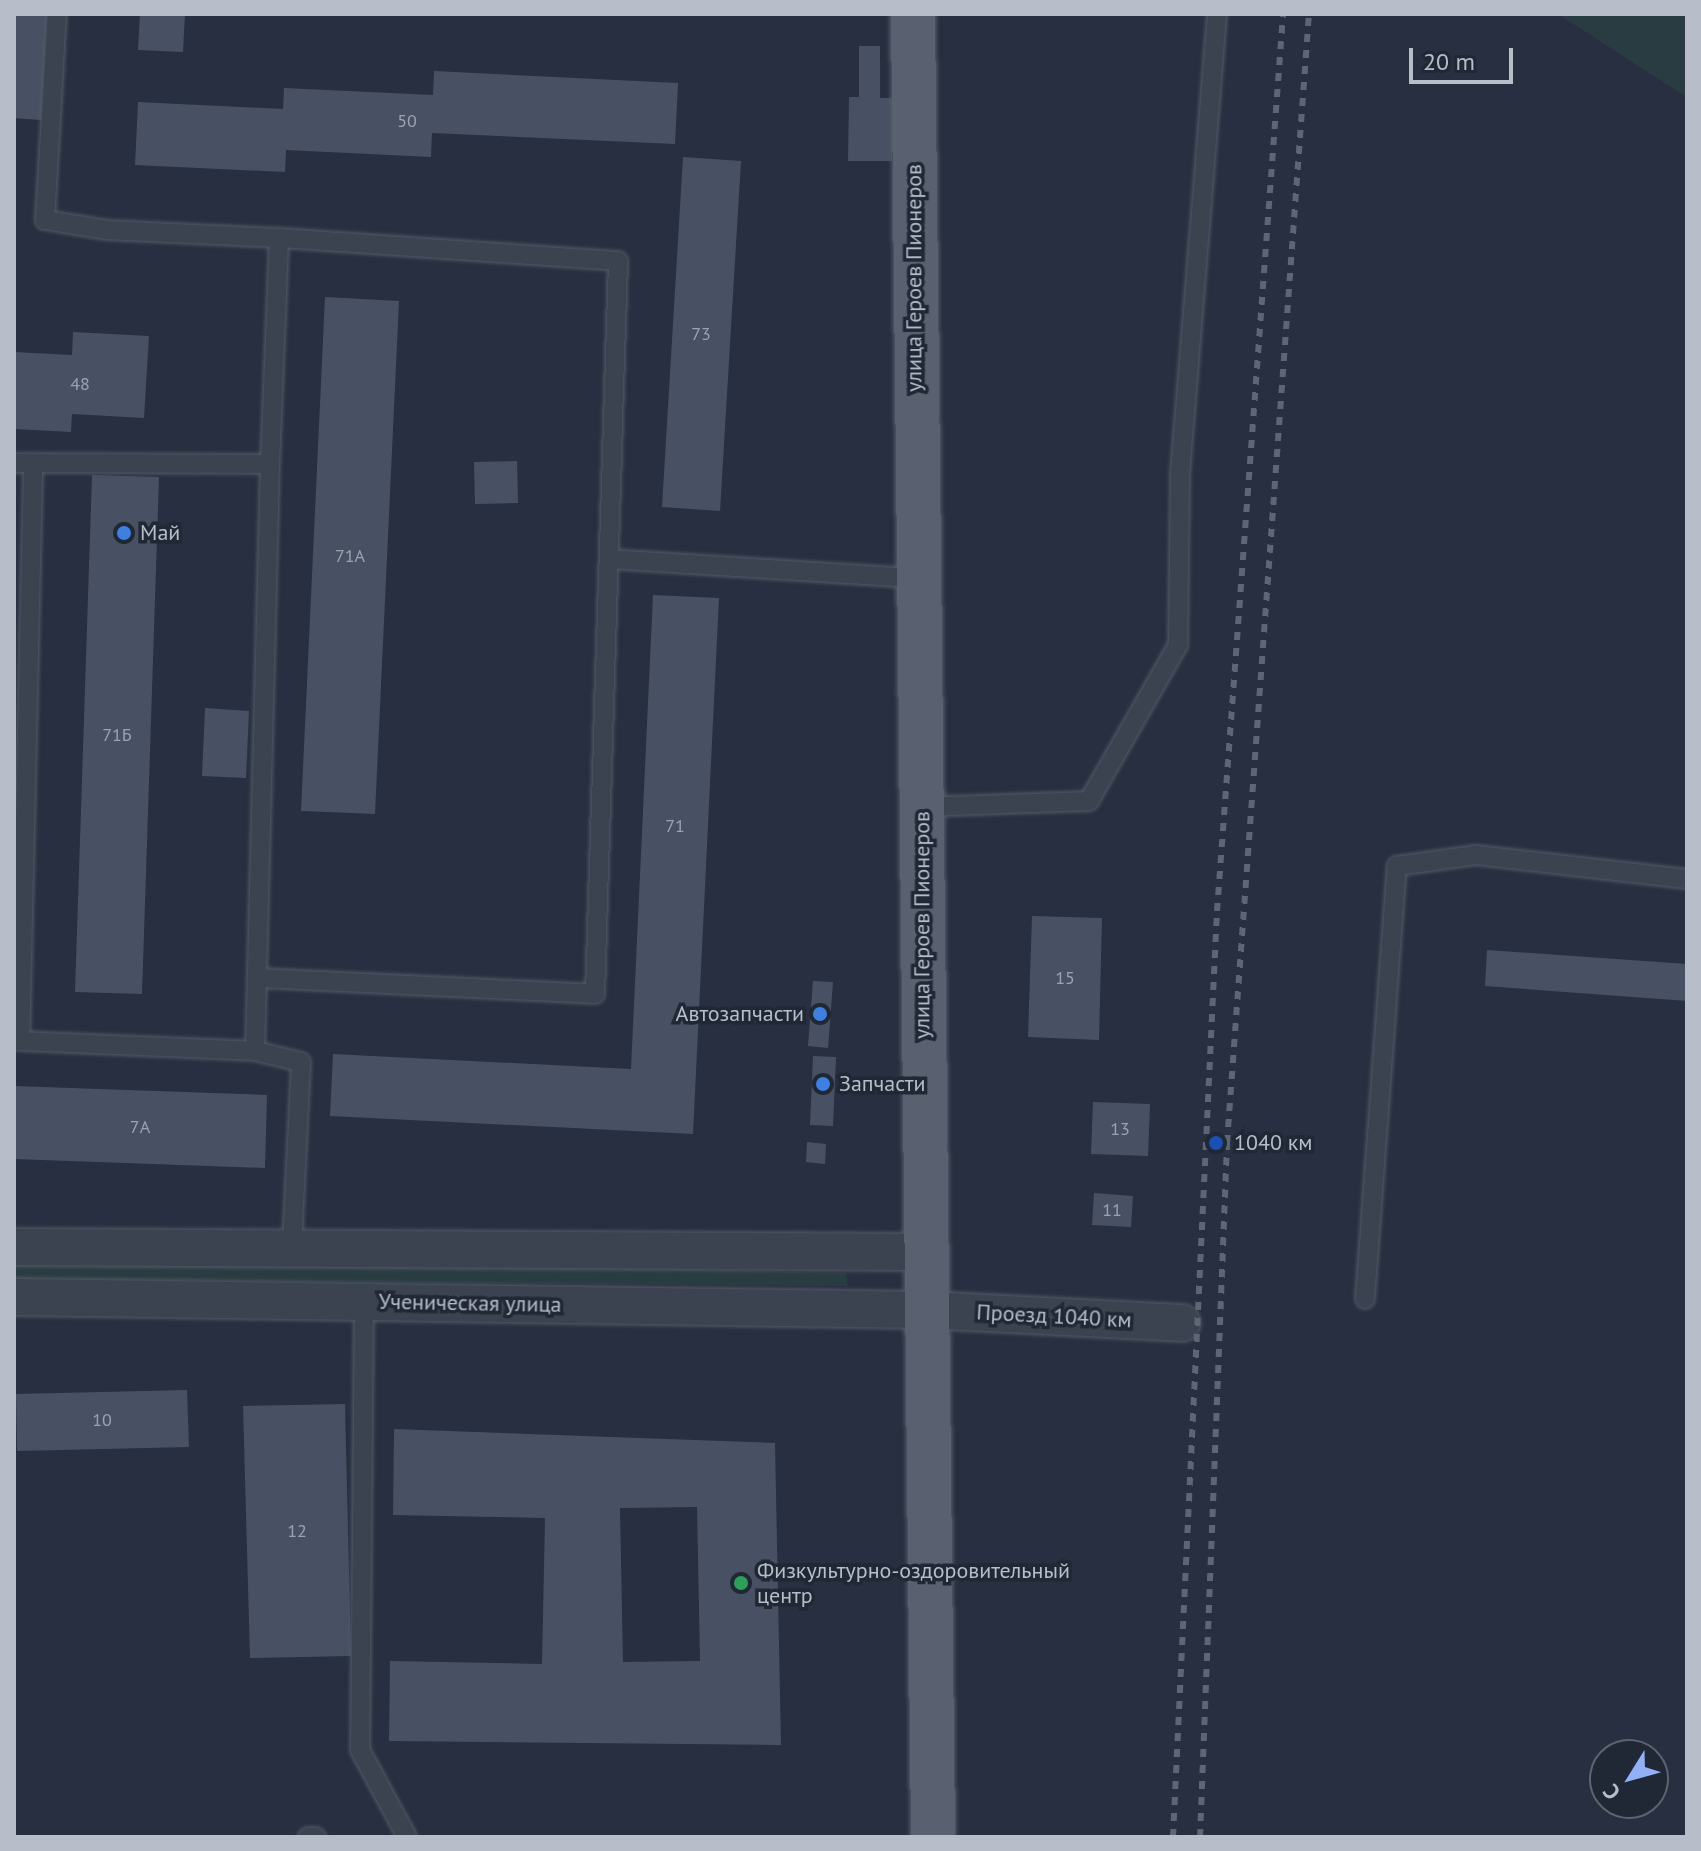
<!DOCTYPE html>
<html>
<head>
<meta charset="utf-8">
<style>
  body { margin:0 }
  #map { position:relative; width:1701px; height:1851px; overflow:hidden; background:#272f40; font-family:"PT Sans",sans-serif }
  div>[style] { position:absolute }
  .green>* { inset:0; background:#293c41 }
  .building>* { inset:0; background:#485164 }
  .roads { filter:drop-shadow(0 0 2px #535a67) drop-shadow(0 0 2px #535a67) }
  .lane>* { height:18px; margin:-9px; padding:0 9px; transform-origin:9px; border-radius:9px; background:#3b4250 }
  .street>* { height:36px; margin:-18px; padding:0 18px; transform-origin:18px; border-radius:18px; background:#3b4250 }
  .primary>* { height:44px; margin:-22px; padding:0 22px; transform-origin:22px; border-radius:22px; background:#596170 }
  .rail>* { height:6px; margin-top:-3px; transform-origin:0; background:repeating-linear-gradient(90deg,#5d6577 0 8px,transparent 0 16px) }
  .dots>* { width:22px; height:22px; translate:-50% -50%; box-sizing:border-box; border:4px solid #202735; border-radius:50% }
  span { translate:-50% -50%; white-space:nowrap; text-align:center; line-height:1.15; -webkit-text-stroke:7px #202735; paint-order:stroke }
  .number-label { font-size:18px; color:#9ca2b0 }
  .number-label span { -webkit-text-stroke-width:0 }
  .street-label { font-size:22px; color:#b8bdca }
  .poi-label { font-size:22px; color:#b8bdca }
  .left { translate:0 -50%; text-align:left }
  .right { translate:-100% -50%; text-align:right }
  .frame { position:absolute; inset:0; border:16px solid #b8bdca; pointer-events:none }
  .north { position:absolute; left:1589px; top:1739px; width:80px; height:80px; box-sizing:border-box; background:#202735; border:2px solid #5d6371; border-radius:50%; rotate:233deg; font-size:22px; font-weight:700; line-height:32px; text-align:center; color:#b8bdca }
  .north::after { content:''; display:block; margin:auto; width:28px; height:36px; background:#93aff5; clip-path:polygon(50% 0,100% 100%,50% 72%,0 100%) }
  .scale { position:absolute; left:1409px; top:48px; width:104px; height:36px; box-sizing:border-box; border:4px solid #b8bdca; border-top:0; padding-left:10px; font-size:24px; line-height:28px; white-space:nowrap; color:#b8bdca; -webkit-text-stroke:6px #202735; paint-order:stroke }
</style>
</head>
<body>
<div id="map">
  <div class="green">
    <div style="clip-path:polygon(1558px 14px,1687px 14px,1687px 97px,1638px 66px)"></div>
    <div style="clip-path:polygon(14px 1255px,846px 1273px,848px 1286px,14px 1279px)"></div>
  </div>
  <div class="building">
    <div style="clip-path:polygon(14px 14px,47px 14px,41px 120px,14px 118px)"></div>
    <div style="clip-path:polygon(140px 14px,185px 14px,183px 52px,138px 50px)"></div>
    <div style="clip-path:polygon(859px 46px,880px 46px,880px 98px,893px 98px,892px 161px,848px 161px,849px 97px,859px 97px)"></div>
    <div style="clip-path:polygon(434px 71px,678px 83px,675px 144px,432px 133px,431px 157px,286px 150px,285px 172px,135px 165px,138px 102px,283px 109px,284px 88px,433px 95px)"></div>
    <div style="clip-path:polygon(683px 157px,741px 161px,720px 511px,662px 507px)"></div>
    <div style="clip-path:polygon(325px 297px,399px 301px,375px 814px,301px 811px)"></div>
    <div style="clip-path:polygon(73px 332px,149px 336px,144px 418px,72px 414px,71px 432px,14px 429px,14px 352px,72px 355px)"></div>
    <div style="clip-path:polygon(517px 461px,518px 503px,475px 504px,474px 462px)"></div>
    <div style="clip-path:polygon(92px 475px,159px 477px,142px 994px,75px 992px)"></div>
    <div style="clip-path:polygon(653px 595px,719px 598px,693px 1134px,330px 1116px,333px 1054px,631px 1069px)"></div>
    <div style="clip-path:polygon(205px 708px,249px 711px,246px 778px,202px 776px)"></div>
    <div style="clip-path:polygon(1032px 916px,1102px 918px,1099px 1040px,1028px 1037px)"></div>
    <div style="clip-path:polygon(1487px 950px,1687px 964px,1687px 1001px,1485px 986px)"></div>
    <div style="clip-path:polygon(813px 981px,833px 982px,828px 1048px,808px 1046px)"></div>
    <div style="clip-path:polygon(813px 1056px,836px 1057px,833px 1126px,810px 1125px)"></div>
    <div style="clip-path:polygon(14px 1086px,267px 1095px,265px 1168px,14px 1159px)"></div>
    <div style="clip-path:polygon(1093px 1102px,1150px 1104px,1148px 1156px,1091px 1154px)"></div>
    <div style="clip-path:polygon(807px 1142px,826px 1144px,825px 1164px,806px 1162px)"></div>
    <div style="clip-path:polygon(1094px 1193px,1133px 1196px,1131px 1227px,1092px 1225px)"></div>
    <div style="clip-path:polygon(187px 1390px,189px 1447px,17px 1451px,16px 1394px)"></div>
    <div style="clip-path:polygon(345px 1404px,351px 1656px,250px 1658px,243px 1406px)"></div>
    <div style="clip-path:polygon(evenodd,394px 1429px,775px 1443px,781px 1745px,389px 1741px,390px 1661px,542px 1664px,545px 1518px,393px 1515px,394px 1429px,697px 1507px,700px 1661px,623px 1662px,620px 1508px,697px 1507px)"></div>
  </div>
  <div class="roads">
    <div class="lane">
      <div style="left:14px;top:463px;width:256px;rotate:0.2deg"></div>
      <div style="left:270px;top:464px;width:226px;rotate:-87.7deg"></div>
      <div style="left:279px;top:238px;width:172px;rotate:-177.3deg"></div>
      <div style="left:107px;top:230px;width:63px;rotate:-170.8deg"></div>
      <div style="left:45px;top:220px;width:206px;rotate:-86.7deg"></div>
      <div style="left:270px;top:464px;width:587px;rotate:91.46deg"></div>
      <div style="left:255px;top:1051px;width:47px;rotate:13.4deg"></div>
      <div style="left:301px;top:1062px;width:186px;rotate:92.8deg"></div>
      <div style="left:609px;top:559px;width:307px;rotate:3.6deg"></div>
      <div style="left:921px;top:807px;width:168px;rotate:-2deg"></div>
      <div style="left:1089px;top:801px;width:180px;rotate:-60.3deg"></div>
      <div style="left:1178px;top:645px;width:171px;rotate:-89.3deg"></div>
      <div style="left:1180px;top:474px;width:461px;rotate:-85.4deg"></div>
      <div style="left:14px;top:912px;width:9px"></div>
      <div style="left:23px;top:912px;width:448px;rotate:-88.7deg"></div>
      <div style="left:23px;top:912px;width:129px;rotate:91.3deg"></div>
      <div style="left:20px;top:1041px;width:235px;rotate:2.4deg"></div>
      <div style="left:257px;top:978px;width:338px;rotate:2.7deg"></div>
      <div style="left:595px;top:994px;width:733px;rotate:-88.2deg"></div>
      <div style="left:618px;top:261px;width:340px;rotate:-176.1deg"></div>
      <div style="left:1365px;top:1299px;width:434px;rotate:-85.8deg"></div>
      <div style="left:1397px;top:866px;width:80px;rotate:-7.9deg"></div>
      <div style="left:1476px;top:855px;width:212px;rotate:6.5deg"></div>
      <div style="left:364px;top:1301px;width:449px;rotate:90.5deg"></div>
      <div style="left:360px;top:1750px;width:99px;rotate:61.6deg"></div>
      <div style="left:308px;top:1837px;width:8px"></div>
    </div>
    <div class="street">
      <div style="left:14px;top:1247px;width:911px;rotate:0.31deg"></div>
      <div style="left:14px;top:1297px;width:912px;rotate:0.82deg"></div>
      <div style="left:926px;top:1310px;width:256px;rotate:2.9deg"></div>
    </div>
    <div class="primary">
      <div style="left:913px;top:14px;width:1823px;rotate:89.37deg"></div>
    </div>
  </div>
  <div class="rail">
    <div style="left:1173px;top:1837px;width:927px;rotate:-87.28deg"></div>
    <div style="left:1217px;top:911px;width:899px;rotate:-85.79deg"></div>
    <div style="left:1200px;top:1837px;width:695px;rotate:-87.77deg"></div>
    <div style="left:1227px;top:1143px;width:1132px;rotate:-85.85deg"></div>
  </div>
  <div class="dots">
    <div style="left:124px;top:533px;background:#3f7fe0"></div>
    <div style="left:820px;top:1014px;background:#3f7fe0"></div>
    <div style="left:823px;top:1084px;background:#3f7fe0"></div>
    <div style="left:1216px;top:1143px;background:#1a4fb4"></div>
    <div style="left:741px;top:1583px;background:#2e9e5b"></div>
  </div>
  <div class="number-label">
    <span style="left:407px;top:121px">50</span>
    <span style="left:701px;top:334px">73</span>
    <span style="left:80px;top:384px">48</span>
    <span style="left:350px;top:556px">71А</span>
    <span style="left:117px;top:735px">71Б</span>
    <span style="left:675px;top:826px">71</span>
    <span style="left:1065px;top:978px">15</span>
    <span style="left:140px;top:1127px">7А</span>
    <span style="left:1120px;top:1129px">13</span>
    <span style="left:1112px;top:1210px">11</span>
    <span style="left:102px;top:1420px">10</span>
    <span style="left:297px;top:1531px">12</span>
  </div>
  <div class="street-label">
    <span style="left:914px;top:278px;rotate:-90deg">улица Героев Пионеров</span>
    <span style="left:922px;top:925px;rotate:-90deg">улица Героев Пионеров</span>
    <span style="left:470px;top:1303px;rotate:1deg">Ученическая улица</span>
    <span style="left:1054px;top:1316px;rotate:3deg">Проезд 1040 км</span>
  </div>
  <div class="poi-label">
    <span class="left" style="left:140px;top:533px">Май</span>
    <span class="right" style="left:804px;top:1014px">Автозапчасти</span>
    <span class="left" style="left:839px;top:1084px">Запчасти</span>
    <span class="left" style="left:1234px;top:1143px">1040 км</span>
    <span class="left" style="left:757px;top:1583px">Физкультурно-оздоровительный<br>центр</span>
  </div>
  <div class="frame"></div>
  <div class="north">С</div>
  <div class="scale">20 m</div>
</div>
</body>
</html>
